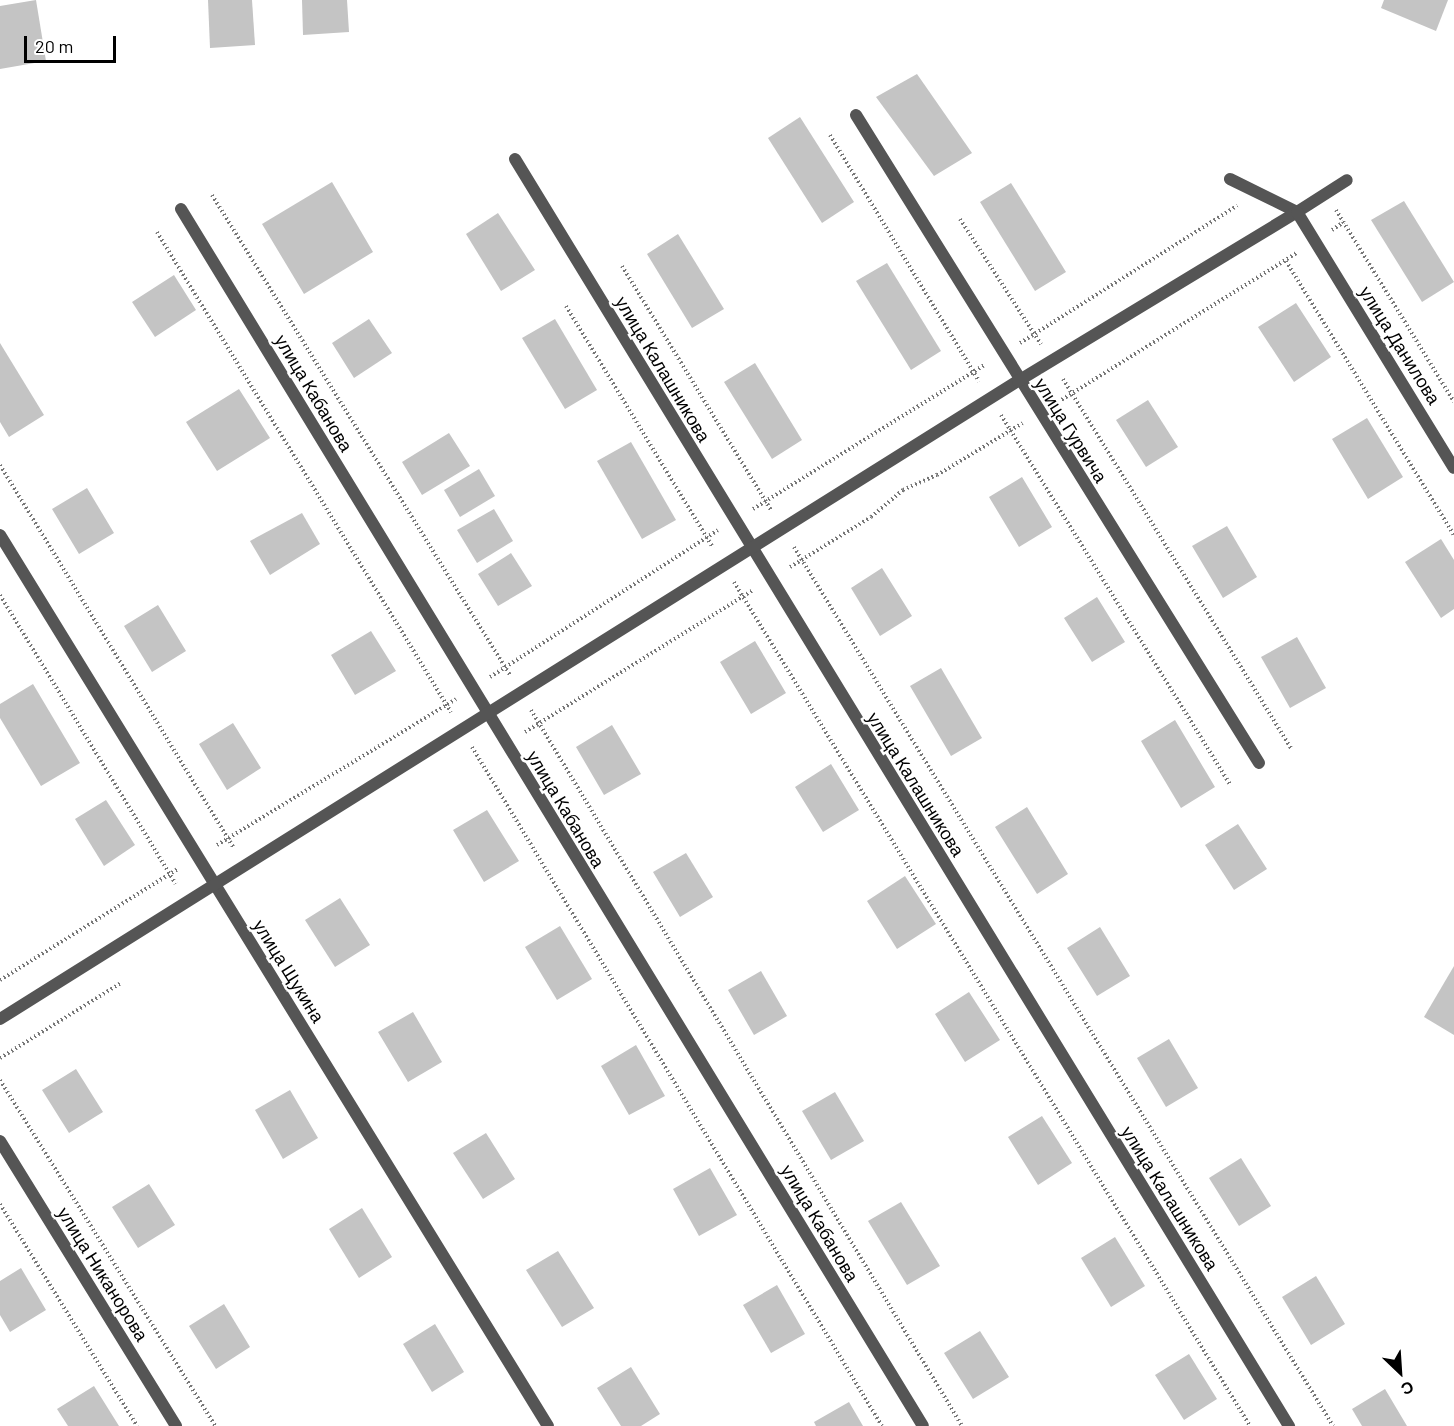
<!DOCTYPE html>
<html>
<head>
<meta charset="utf-8">
<style>
  body { margin:0 }
  #map { position:relative; width:1454px; height:1426px; overflow:hidden; background:#fff; font-family:Barlow,sans-serif }
  div>[style] { position:absolute }
  .building>* { inset:0; background:#c4c4c4 }
  .path>* { height:4px; margin-top:-2px; transform-origin:0; background:repeating-linear-gradient(90deg,#777 0 1.5px,transparent 0 4.5px) }
  .lane>* { height:12px; margin:-6px; padding:0 6px; transform-origin:6px; border-radius:6px; background:#555 }
  .street>* { height:12px; margin:-6px; padding:0 6px; transform-origin:6px; border-radius:6px; background:#555 }
  span { translate:-50% -50%; white-space:nowrap; text-align:center; line-height:1.15; -webkit-text-stroke:5px #fff; paint-order:stroke }
  .street-label { font-size:18px; color:#000 }
  .north { position:absolute; left:1370px; top:1342px; width:60px; height:60px; -webkit-text-stroke:4px #fff; paint-order:stroke; rotate:155deg; font-size:16px; font-weight:700; line-height:24px; text-align:center; color:#000 }
  .north::after { content:''; display:block; margin:auto; width:21px; height:27px; background:#000; clip-path:polygon(50% 0,100% 100%,50% 72%,0 100%) }
  .scale { position:absolute; left:24px; top:36px; width:92px; height:27px; box-sizing:border-box; border:3px solid #000; border-top:0; padding-left:8px; font-size:18px; line-height:21px; white-space:nowrap; color:#000; -webkit-text-stroke:4px #fff; paint-order:stroke }
</style>
</head>
<body>
<div id="map">
  <div class="building">
    <div style="clip-path:polygon(36px 0,46px 61px,0 69px,0 6px)"></div>
    <div style="clip-path:polygon(208px 0,252px 0,255px 45px,210px 48px)"></div>
    <div style="clip-path:polygon(302px 0,347px 0,349px 32px,303px 35px)"></div>
    <div style="clip-path:polygon(1384px 0,1448px 0,1436px 31px,1381px 8px)"></div>
    <div style="clip-path:polygon(917px 74px,972px 153px,934px 176px,876px 97px)"></div>
    <div style="clip-path:polygon(800px 117px,854px 202px,822px 223px,768px 138px)"></div>
    <div style="clip-path:polygon(332px 182px,373px 252px,304px 294px,262px 224px)"></div>
    <div style="clip-path:polygon(1011px 183px,1066px 272px,1035px 291px,980px 202px)"></div>
    <div style="clip-path:polygon(1404px 201px,1454px 282px,1422px 302px,1371px 220px)"></div>
    <div style="clip-path:polygon(498px 213px,535px 270px,501px 291px,466px 234px)"></div>
    <div style="clip-path:polygon(678px 234px,724px 309px,692px 328px,647px 254px)"></div>
    <div style="clip-path:polygon(887px 263px,941px 351px,911px 370px,856px 281px)"></div>
    <div style="clip-path:polygon(174px 275px,196px 310px,155px 337px,132px 302px)"></div>
    <div style="clip-path:polygon(1296px 303px,1331px 357px,1294px 382px,1258px 327px)"></div>
    <div style="clip-path:polygon(369px 319px,392px 353px,354px 378px,332px 343px)"></div>
    <div style="clip-path:polygon(555px 319px,597px 390px,565px 409px,522px 338px)"></div>
    <div style="clip-path:polygon(0 343px,44px 415px,9px 437px,0 422px)"></div>
    <div style="clip-path:polygon(755px 363px,802px 440px,772px 459px,724px 382px)"></div>
    <div style="clip-path:polygon(239px 389px,270px 438px,217px 471px,186px 422px)"></div>
    <div style="clip-path:polygon(1148px 400px,1178px 447px,1146px 467px,1116px 420px)"></div>
    <div style="clip-path:polygon(1367px 418px,1403px 477px,1368px 499px,1332px 439px)"></div>
    <div style="clip-path:polygon(449px 433px,470px 466px,422px 495px,402px 462px)"></div>
    <div style="clip-path:polygon(631px 442px,676px 520px,642px 539px,597px 461px)"></div>
    <div style="clip-path:polygon(479px 469px,495px 496px,460px 517px,444px 490px)"></div>
    <div style="clip-path:polygon(1022px 477px,1052px 527px,1019px 547px,989px 497px)"></div>
    <div style="clip-path:polygon(87px 488px,114px 533px,79px 554px,52px 509px)"></div>
    <div style="clip-path:polygon(494px 509px,513px 541px,477px 563px,457px 530px)"></div>
    <div style="clip-path:polygon(302px 513px,320px 544px,270px 575px,250px 541px)"></div>
    <div style="clip-path:polygon(1227px 526px,1257px 577px,1223px 598px,1192px 546px)"></div>
    <div style="clip-path:polygon(1441px 539px,1454px 560px,1454px 609px,1441px 618px,1405px 562px)"></div>
    <div style="clip-path:polygon(511px 553px,532px 586px,498px 606px,478px 574px)"></div>
    <div style="clip-path:polygon(882px 568px,912px 616px,880px 636px,851px 588px)"></div>
    <div style="clip-path:polygon(1097px 597px,1125px 642px,1092px 662px,1064px 618px)"></div>
    <div style="clip-path:polygon(158px 605px,186px 651px,152px 672px,124px 626px)"></div>
    <div style="clip-path:polygon(371px 631px,396px 671px,355px 695px,331px 655px)"></div>
    <div style="clip-path:polygon(1297px 637px,1326px 688px,1290px 708px,1261px 657px)"></div>
    <div style="clip-path:polygon(755px 641px,786px 693px,751px 714px,720px 662px)"></div>
    <div style="clip-path:polygon(941px 668px,982px 738px,951px 756px,910px 686px)"></div>
    <div style="clip-path:polygon(33px 684px,80px 763px,41px 786px,0 718px,0 704px)"></div>
    <div style="clip-path:polygon(1175px 720px,1215px 787px,1181px 808px,1141px 741px)"></div>
    <div style="clip-path:polygon(233px 723px,261px 768px,227px 790px,199px 744px)"></div>
    <div style="clip-path:polygon(612px 725px,641px 774px,604px 795px,576px 747px)"></div>
    <div style="clip-path:polygon(831px 764px,859px 810px,823px 832px,795px 787px)"></div>
    <div style="clip-path:polygon(106px 800px,135px 845px,104px 866px,75px 819px)"></div>
    <div style="clip-path:polygon(1027px 807px,1068px 874px,1037px 894px,995px 827px)"></div>
    <div style="clip-path:polygon(487px 810px,519px 861px,484px 882px,453px 830px)"></div>
    <div style="clip-path:polygon(1238px 824px,1267px 869px,1234px 890px,1205px 845px)"></div>
    <div style="clip-path:polygon(686px 853px,713px 897px,680px 917px,653px 872px)"></div>
    <div style="clip-path:polygon(905px 876px,936px 924px,897px 949px,867px 901px)"></div>
    <div style="clip-path:polygon(340px 898px,370px 945px,335px 967px,305px 920px)"></div>
    <div style="clip-path:polygon(560px 926px,592px 979px,557px 1000px,525px 947px)"></div>
    <div style="clip-path:polygon(1100px 927px,1130px 976px,1097px 996px,1067px 948px)"></div>
    <div style="clip-path:polygon(1454px 966px,1454px 1035px,1424px 1017px)"></div>
    <div style="clip-path:polygon(761px 971px,787px 1016px,754px 1035px,728px 990px)"></div>
    <div style="clip-path:polygon(969px 992px,1000px 1040px,965px 1062px,935px 1014px)"></div>
    <div style="clip-path:polygon(413px 1012px,442px 1062px,408px 1082px,378px 1032px)"></div>
    <div style="clip-path:polygon(1169px 1039px,1198px 1088px,1166px 1107px,1137px 1058px)"></div>
    <div style="clip-path:polygon(636px 1045px,665px 1096px,629px 1115px,601px 1066px)"></div>
    <div style="clip-path:polygon(76px 1069px,103px 1112px,69px 1133px,42px 1090px)"></div>
    <div style="clip-path:polygon(290px 1090px,318px 1138px,283px 1159px,255px 1110px)"></div>
    <div style="clip-path:polygon(835px 1092px,864px 1141px,831px 1160px,802px 1111px)"></div>
    <div style="clip-path:polygon(1042px 1116px,1072px 1163px,1038px 1185px,1008px 1137px)"></div>
    <div style="clip-path:polygon(486px 1133px,515px 1179px,483px 1199px,453px 1153px)"></div>
    <div style="clip-path:polygon(1241px 1158px,1271px 1206px,1239px 1226px,1209px 1178px)"></div>
    <div style="clip-path:polygon(710px 1168px,737px 1215px,699px 1236px,673px 1189px)"></div>
    <div style="clip-path:polygon(149px 1184px,175px 1225px,138px 1248px,112px 1207px)"></div>
    <div style="clip-path:polygon(901px 1202px,940px 1266px,907px 1285px,868px 1221px)"></div>
    <div style="clip-path:polygon(362px 1208px,392px 1257px,359px 1278px,329px 1229px)"></div>
    <div style="clip-path:polygon(1115px 1237px,1145px 1286px,1111px 1307px,1081px 1258px)"></div>
    <div style="clip-path:polygon(558px 1251px,594px 1308px,562px 1327px,526px 1270px)"></div>
    <div style="clip-path:polygon(21px 1268px,46px 1310px,10px 1332px,0 1315px,0 1281px)"></div>
    <div style="clip-path:polygon(1316px 1276px,1345px 1324px,1311px 1345px,1282px 1297px)"></div>
    <div style="clip-path:polygon(777px 1285px,805px 1334px,771px 1353px,743px 1305px)"></div>
    <div style="clip-path:polygon(224px 1304px,250px 1347px,216px 1369px,189px 1326px)"></div>
    <div style="clip-path:polygon(435px 1324px,464px 1372px,432px 1392px,403px 1344px)"></div>
    <div style="clip-path:polygon(980px 1331px,1009px 1377px,973px 1399px,944px 1353px)"></div>
    <div style="clip-path:polygon(1189px 1354px,1217px 1399px,1184px 1420px,1155px 1375px)"></div>
    <div style="clip-path:polygon(631px 1367px,660px 1414px,641px 1426px,621px 1426px,597px 1388px)"></div>
    <div style="clip-path:polygon(94px 1386px,119px 1426px,68px 1426px,57px 1409px)"></div>
    <div style="clip-path:polygon(1385px 1389px,1407px 1426px,1362px 1426px,1352px 1409px)"></div>
    <div style="clip-path:polygon(849px 1402px,863px 1426px,816px 1426px,814px 1422px)"></div>
  </div>
  <div class="path">
    <div style="left:830px;top:135px;width:288px;rotate:58.8deg"></div>
    <div style="left:212px;top:195px;width:565px;rotate:58.17deg"></div>
    <div style="left:1336px;top:210px;width:225px;rotate:58.4deg"></div>
    <div style="left:960px;top:219px;width:149px;rotate:57.1deg"></div>
    <div style="left:1332px;top:230px;width:14px;rotate:-34deg"></div>
    <div style="left:157px;top:232px;width:563px;rotate:58.51deg"></div>
    <div style="left:1286px;top:261px;width:321px;rotate:58.5deg"></div>
    <div style="left:622px;top:266px;width:286px;rotate:58.6deg"></div>
    <div style="left:566px;top:306px;width:283px;rotate:58.7deg"></div>
    <div style="left:1020px;top:343px;width:257px;rotate:-32.3deg"></div>
    <div style="left:1063px;top:379px;width:434px;rotate:58.3deg"></div>
    <div style="left:1058px;top:402px;width:283px;rotate:-32deg"></div>
    <div style="left:1001px;top:415px;width:434px;rotate:58.2deg"></div>
    <div style="left:0;top:465px;width:449px;rotate:58.6deg"></div>
    <div style="left:753px;top:509px;width:274px;rotate:-31.9deg"></div>
    <div style="left:794px;top:547px;width:1031px;rotate:58.48deg"></div>
    <div style="left:790px;top:567px;width:95px;rotate:-31.7deg"></div>
    <div style="left:871px;top:517px;width:42px;rotate:-40.2deg"></div>
    <div style="left:903px;top:490px;width:37px;rotate:-24deg"></div>
    <div style="left:937px;top:475px;width:100px;rotate:-31.2deg"></div>
    <div style="left:734px;top:582px;width:989px;rotate:58.56deg"></div>
    <div style="left:0;top:595px;width:338px;rotate:58.7deg"></div>
    <div style="left:490px;top:677px;width:271px;rotate:-32.8deg"></div>
    <div style="left:531px;top:710px;width:836px;rotate:58.95deg"></div>
    <div style="left:525px;top:732px;width:269px;rotate:-31.9deg"></div>
    <div style="left:472px;top:747px;width:793px;rotate:58.88deg"></div>
    <div style="left:217px;top:845px;width:280px;rotate:-31.4deg"></div>
    <div style="left:0;top:980px;width:211px;rotate:-32deg"></div>
    <div style="left:0;top:1058px;width:142px;rotate:-31.8deg"></div>
    <div style="left:0;top:1080px;width:407px;rotate:58.1deg"></div>
    <div style="left:0;top:1204px;width:261px;rotate:58.3deg"></div>
  </div>
  <div class="lane">
    <div style="left:1230px;top:179px;width:75px;rotate:26.2deg"></div>
    <div style="left:1297px;top:212px;width:59px;rotate:-32.6deg"></div>
  </div>
  <div class="street">
    <div style="left:856px;top:115px;width:763px;rotate:58.12deg"></div>
    <div style="left:515px;top:159px;width:1485px;rotate:58.58deg"></div>
    <div style="left:181px;top:209px;width:1425px;rotate:58.63deg"></div>
    <div style="left:0;top:535px;width:1046px;rotate:58.41deg"></div>
    <div style="left:0;top:1019px;width:1201px;rotate:-32.08deg"></div>
    <div style="left:1018px;top:381px;width:326px;rotate:-31.2deg"></div>
    <div style="left:1297px;top:212px;width:300px;rotate:58.5deg"></div>
    <div style="left:0;top:1141px;width:335px;rotate:58.3deg"></div>
  </div>
  <div class="street-label">
    <span style="left:1400px;top:345px;rotate:58deg">улица Данилова</span>
    <span style="left:663px;top:369px;rotate:59deg">улица Калашникова</span>
    <span style="left:314px;top:393px;rotate:59deg">улица Кабанова</span>
    <span style="left:1071px;top:430px;rotate:58deg">улица Гурвича</span>
    <span style="left:916px;top:784px;rotate:58deg">улица Калашникова</span>
    <span style="left:566px;top:809px;rotate:59deg">улица Кабанова</span>
    <span style="left:289px;top:971px;rotate:58deg">улица Щукина</span>
    <span style="left:1170px;top:1198px;rotate:58deg">улица Калашникова</span>
    <span style="left:820px;top:1223px;rotate:59deg">улица Кабанова</span>
    <span style="left:103px;top:1274px;rotate:58deg">улица Никанорова</span>
  </div>
  <div class="north">С</div>
  <div class="scale">20 m</div>
</div>
</body>
</html>
